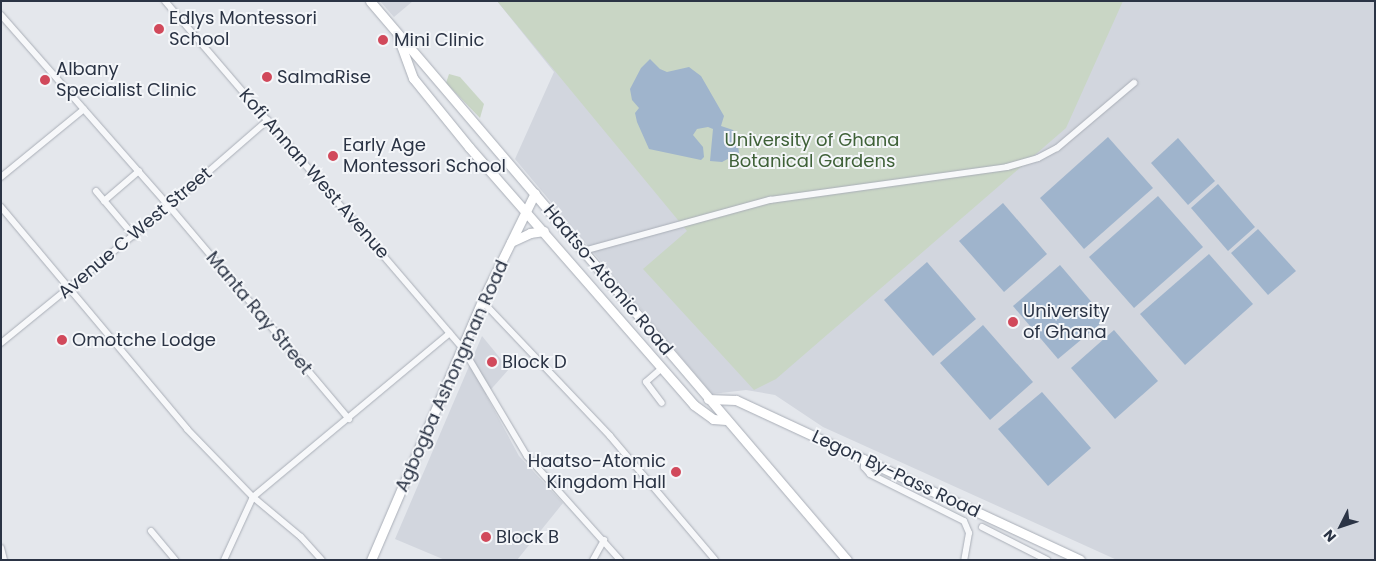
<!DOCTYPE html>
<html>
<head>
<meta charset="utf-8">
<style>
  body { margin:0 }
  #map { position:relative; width:1376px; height:561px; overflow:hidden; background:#e4e7ec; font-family:Poppins,sans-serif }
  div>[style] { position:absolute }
  .built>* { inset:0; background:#d2d6de }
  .green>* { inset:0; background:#c9d6c5 }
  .water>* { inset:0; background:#9fb4cc }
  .roads { filter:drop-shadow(0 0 1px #a9aeb7) drop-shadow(0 0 1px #a9aeb7) }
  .street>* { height:6px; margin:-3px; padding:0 3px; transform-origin:3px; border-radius:3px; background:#f7f8fa }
  .secondary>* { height:9px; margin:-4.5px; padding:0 4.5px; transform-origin:4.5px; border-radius:4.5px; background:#fff }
  .dots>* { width:14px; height:14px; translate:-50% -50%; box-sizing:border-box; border:2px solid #f4f6f9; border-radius:50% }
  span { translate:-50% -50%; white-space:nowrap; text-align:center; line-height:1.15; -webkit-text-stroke:4px #f4f6f9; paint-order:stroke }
  .poi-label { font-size:18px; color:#2b3445 }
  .left { translate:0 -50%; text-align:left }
  .right { translate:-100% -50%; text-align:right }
  .park-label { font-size:18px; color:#3f6138 }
  .street-label { font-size:18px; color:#2b3445 }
  .frame { position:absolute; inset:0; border:2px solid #2b3445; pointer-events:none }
  .north { position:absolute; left:1316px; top:501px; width:50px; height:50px; -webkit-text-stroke:4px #f4f6f9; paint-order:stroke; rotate:229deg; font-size:14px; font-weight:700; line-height:20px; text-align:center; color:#2b3445 }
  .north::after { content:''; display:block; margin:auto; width:18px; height:22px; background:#2b3445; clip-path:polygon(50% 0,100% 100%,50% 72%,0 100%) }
</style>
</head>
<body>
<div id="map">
  <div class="built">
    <div style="clip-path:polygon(380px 1px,413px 1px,394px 17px)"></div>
    <div style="clip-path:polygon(497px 1px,1375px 1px,1375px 560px,1117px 560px,823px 427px,775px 395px,746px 390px,712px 394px,515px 159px,554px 72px)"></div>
    <div style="clip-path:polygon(482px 336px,509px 369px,486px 395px,519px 456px,563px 503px,517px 560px,445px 560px,395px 539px)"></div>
  </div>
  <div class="green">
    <div style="clip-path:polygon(497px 1px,1123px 1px,1066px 128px,776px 379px,754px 390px,643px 269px,687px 231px)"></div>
    <div style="clip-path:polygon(449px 74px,460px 77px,484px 104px,480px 118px,446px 83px)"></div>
  </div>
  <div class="water">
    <div style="clip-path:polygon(650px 59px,660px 69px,667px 72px,689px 67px,701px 76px,724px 116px,721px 126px,733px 130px,737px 136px,739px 153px,722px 162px,710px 161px,713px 129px,708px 127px,697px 129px,693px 135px,703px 147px,704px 157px,701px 160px,649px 149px,637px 122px,635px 113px,639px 108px,632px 100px,630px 89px,641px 68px)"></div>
    <div style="clip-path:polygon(1108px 137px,1153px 188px,1084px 249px,1040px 198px)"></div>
    <div style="clip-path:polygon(1178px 138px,1215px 181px,1188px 205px,1151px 163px)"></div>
    <div style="clip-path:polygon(1218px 184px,1255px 227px,1228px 251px,1191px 208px)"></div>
    <div style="clip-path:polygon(1158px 196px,1203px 247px,1134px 308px,1089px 257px)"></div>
    <div style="clip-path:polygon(1003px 203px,1047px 254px,1004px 292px,959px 241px)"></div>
    <div style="clip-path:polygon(1258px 229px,1296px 271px,1268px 295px,1231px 253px)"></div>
    <div style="clip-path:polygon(1209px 254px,1253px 304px,1185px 365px,1140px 314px)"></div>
    <div style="clip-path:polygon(927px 262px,976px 319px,933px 356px,884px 300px)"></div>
    <div style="clip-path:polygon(1060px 265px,1106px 319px,1058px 359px,1013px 306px)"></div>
    <div style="clip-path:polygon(983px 325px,1033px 382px,990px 420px,940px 363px)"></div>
    <div style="clip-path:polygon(1114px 330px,1158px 381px,1115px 419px,1071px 368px)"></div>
    <div style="clip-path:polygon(1042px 392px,1091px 448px,1048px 486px,998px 429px)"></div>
  </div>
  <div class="roads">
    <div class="street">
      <div style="left:165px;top:1px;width:456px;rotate:49.4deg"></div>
      <div style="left:462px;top:347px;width:127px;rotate:59.2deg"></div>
      <div style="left:527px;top:456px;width:140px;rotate:48.2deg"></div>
      <div style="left:1px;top:15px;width:254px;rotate:48.7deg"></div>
      <div style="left:169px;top:206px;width:279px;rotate:49.8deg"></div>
      <div style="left:1px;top:177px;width:107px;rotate:-39.3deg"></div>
      <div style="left:96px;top:191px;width:59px;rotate:49.8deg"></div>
      <div style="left:104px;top:201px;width:46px;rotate:-40.6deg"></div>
      <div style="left:1px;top:207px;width:290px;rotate:50deg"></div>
      <div style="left:187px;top:429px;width:95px;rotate:45.9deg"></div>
      <div style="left:253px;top:497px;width:62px;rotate:39.8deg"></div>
      <div style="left:301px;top:537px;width:31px;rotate:48deg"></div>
      <div style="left:583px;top:251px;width:194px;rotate:-15.3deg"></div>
      <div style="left:770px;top:200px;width:239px;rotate:-7.9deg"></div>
      <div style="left:1007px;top:167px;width:32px;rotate:-16deg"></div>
      <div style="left:1038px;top:158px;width:21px;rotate:-28deg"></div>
      <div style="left:1057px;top:148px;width:101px;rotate:-40.2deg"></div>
      <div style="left:482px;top:301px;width:186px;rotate:46.5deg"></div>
      <div style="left:610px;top:436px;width:162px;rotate:49.7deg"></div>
      <div style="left:1px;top:343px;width:217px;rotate:-39.2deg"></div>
      <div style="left:169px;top:206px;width:131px;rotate:-41deg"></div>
      <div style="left:662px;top:368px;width:21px;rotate:139deg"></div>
      <div style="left:646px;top:382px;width:26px;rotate:53deg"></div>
      <div style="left:864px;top:458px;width:9px;rotate:90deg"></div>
      <div style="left:864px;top:467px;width:9px;rotate:49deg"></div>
      <div style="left:870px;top:474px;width:105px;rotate:26.6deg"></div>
      <div style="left:964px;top:521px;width:13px;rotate:67deg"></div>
      <div style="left:969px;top:533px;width:27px;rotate:100deg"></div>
      <div style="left:982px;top:527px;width:73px;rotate:26.9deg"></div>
      <div style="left:151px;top:531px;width:38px;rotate:50deg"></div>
      <div style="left:1px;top:548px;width:12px;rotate:76deg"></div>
      <div style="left:224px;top:560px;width:69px;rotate:-65.3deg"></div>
      <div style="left:253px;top:497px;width:256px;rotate:-39.8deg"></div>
      <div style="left:593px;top:560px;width:23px;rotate:-61deg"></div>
    </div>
    <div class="secondary">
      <div style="left:370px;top:1px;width:735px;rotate:49.53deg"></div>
      <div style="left:398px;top:37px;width:44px;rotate:69.9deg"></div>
      <div style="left:413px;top:78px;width:89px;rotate:50.9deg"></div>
      <div style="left:469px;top:147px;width:342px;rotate:48.9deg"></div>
      <div style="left:694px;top:405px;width:24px;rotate:36deg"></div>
      <div style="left:713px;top:419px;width:13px;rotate:4deg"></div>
      <div style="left:511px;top:242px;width:21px;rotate:-25deg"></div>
      <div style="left:530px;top:233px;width:14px;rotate:-8deg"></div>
      <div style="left:708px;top:399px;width:28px;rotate:2deg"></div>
      <div style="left:736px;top:400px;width:379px;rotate:24.9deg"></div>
      <div style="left:371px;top:560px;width:282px;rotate:-66.8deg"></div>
      <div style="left:482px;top:301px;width:120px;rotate:-63.9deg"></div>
    </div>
  </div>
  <div class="dots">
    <div style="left:159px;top:29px;background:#d1495b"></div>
    <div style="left:383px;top:40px;background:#d1495b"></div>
    <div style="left:267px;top:77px;background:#d1495b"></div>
    <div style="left:45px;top:80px;background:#d1495b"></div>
    <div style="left:333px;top:156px;background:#d1495b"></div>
    <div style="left:1013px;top:322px;background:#d1495b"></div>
    <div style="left:62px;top:340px;background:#d1495b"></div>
    <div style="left:492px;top:362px;background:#d1495b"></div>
    <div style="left:676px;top:472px;background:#d1495b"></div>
    <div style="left:486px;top:537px;background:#d1495b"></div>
  </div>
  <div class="poi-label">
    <span class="left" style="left:169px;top:29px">Edlys Montessori<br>School</span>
    <span class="left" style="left:394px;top:40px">Mini Clinic</span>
    <span class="left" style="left:56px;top:80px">Albany<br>Specialist Clinic</span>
    <span class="left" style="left:277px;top:77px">SalmaRise</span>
    <span class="left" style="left:343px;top:156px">Early Age<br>Montessori School</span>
    <span class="left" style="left:1023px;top:322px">University<br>of Ghana</span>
    <span class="left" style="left:72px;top:340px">Omotche Lodge</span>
    <span class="left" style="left:502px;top:362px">Block D</span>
    <span class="right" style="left:666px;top:472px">Haatso-Atomic<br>Kingdom Hall</span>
    <span class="left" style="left:496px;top:537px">Block B</span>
  </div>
  <div class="park-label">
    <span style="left:812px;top:151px">University of Ghana<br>Botanical Gardens</span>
  </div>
  <div class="street-label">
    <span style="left:314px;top:174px;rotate:49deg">Kofi Annan West Avenue</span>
    <span style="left:135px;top:233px;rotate:-40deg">Avenue C West Street</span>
    <span style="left:608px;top:280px;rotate:50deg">Haatso-Atomic Road</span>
    <span style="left:259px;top:313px;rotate:50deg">Manta Ray Street</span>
    <span style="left:452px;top:376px;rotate:-66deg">Agbogba Ashongman Road</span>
    <span style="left:896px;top:474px;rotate:25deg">Legon By-Pass Road</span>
  </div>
  <div class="frame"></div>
  <div class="north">N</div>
</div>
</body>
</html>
